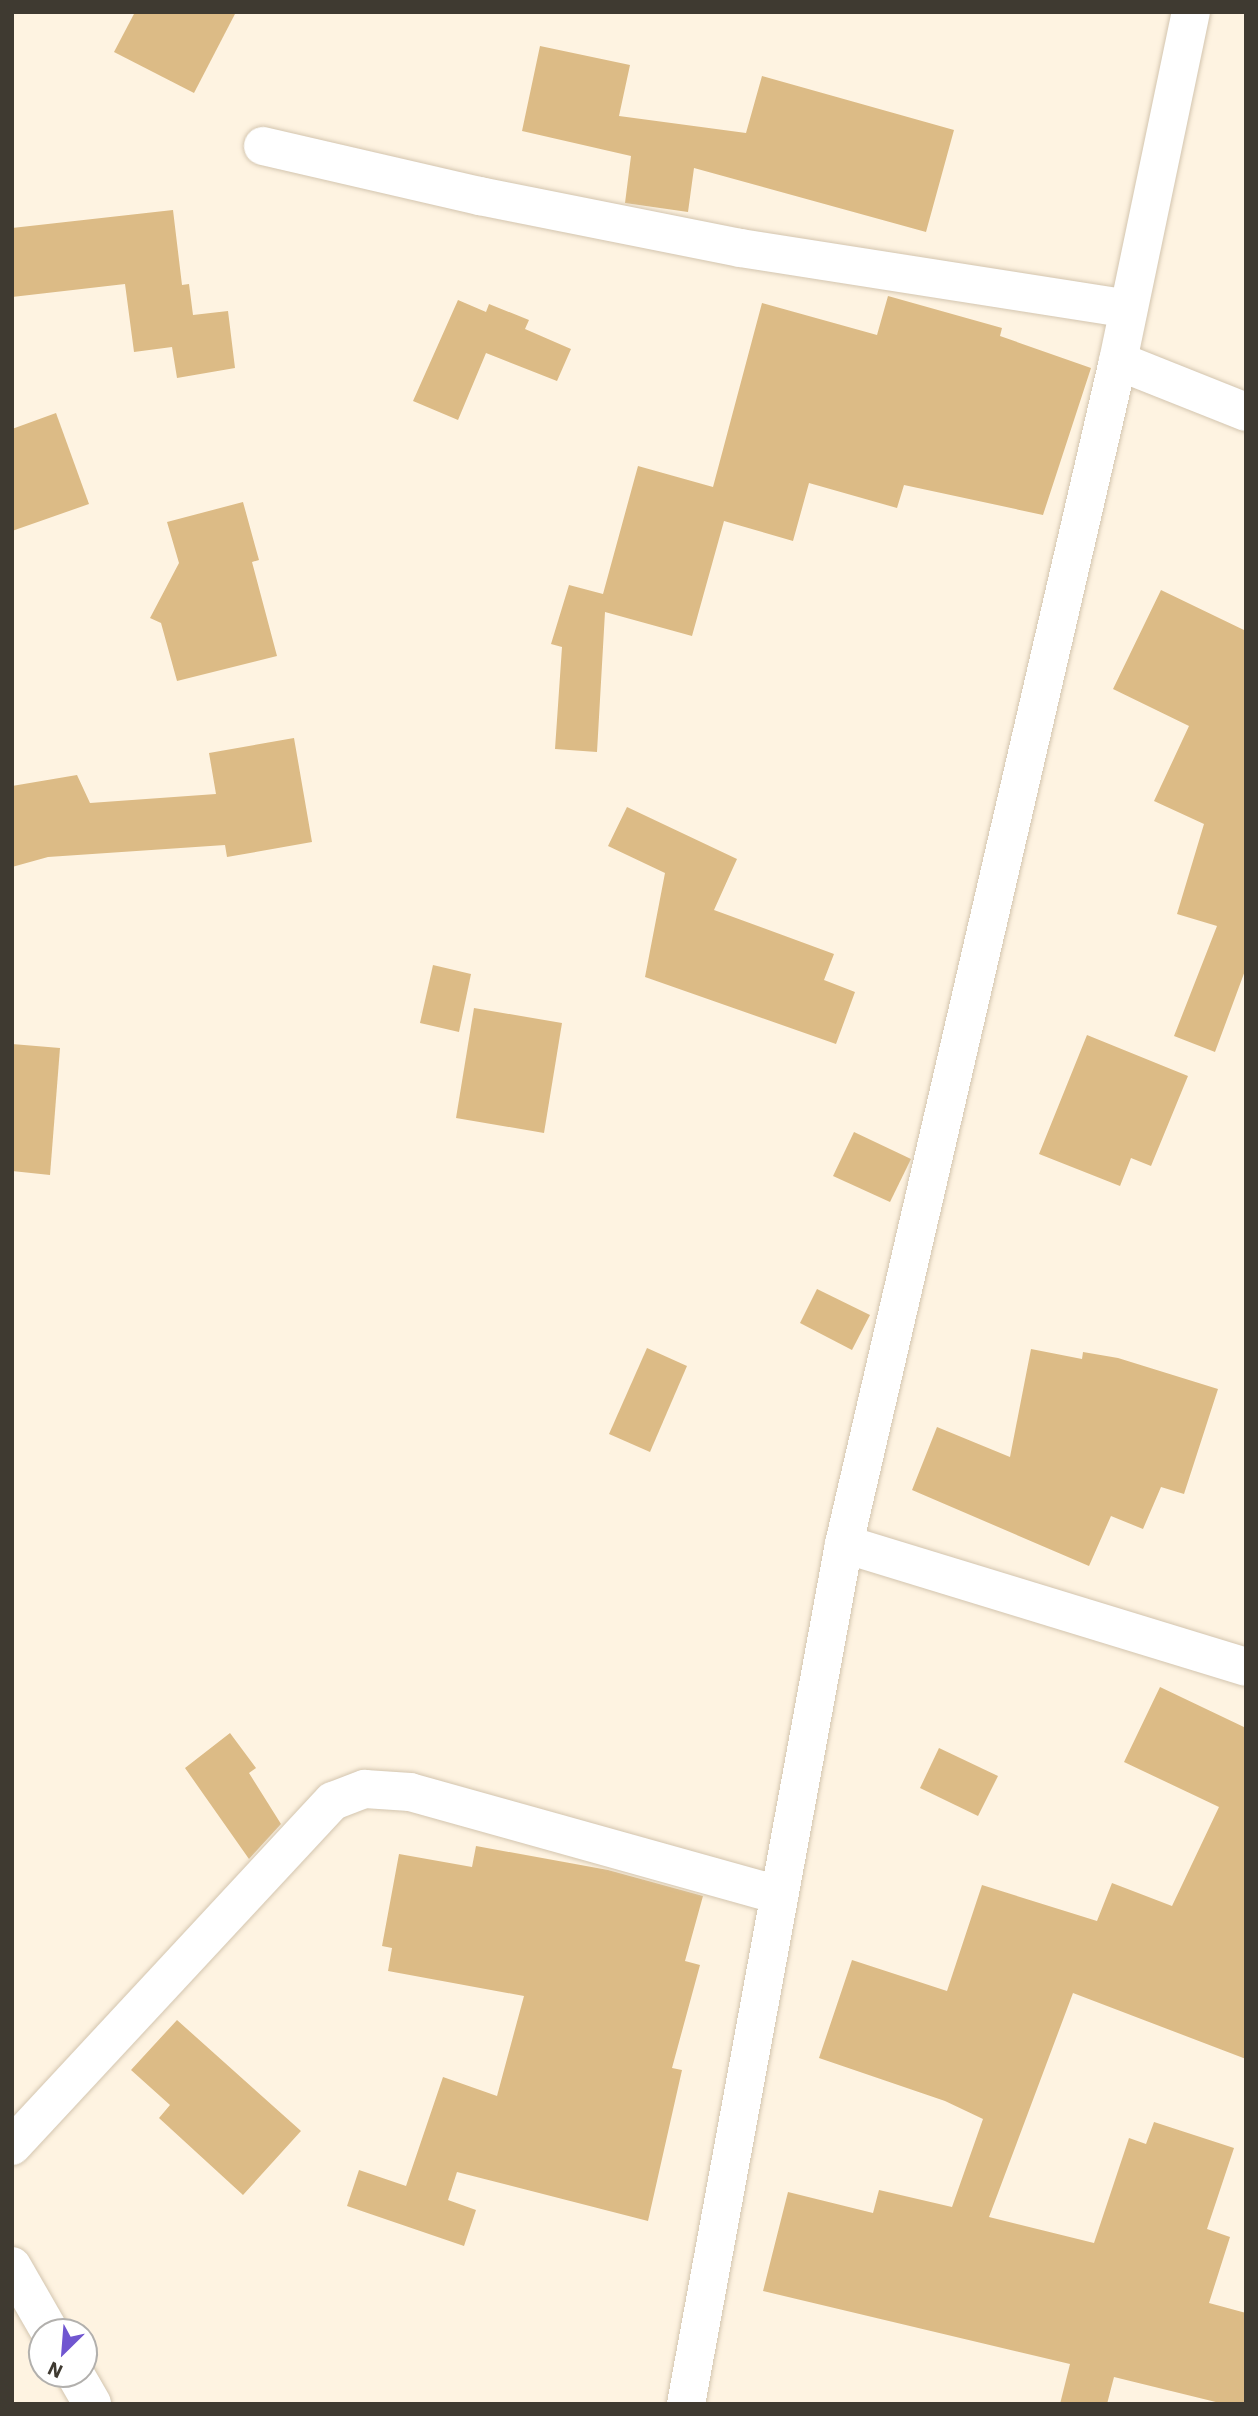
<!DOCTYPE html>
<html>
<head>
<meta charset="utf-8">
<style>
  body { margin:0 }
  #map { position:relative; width:1258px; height:2416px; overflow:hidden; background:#fef3e1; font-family:"IBM Plex Sans",sans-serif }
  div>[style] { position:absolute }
  .building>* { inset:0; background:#dcbb86 }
  .roads { filter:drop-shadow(0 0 2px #d3c5af) drop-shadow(0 0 2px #d3c5af) }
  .minor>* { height:38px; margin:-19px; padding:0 19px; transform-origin:19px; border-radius:19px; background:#fff }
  span { translate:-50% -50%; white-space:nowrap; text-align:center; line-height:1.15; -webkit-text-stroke:6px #fff; paint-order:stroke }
  .frame { position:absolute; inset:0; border:14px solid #3f3a31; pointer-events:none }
  .north { position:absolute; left:28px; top:2318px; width:70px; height:70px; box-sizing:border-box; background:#fff; border:2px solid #b2b0ad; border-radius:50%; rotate:205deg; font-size:19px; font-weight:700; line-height:28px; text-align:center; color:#3f3a31 }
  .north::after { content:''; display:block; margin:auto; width:24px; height:32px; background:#7056d0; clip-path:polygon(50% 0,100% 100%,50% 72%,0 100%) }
</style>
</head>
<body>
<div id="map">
  <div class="building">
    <div style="clip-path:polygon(135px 12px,236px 12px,194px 93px,114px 52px)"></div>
    <div style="clip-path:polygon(540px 46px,630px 65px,619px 116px,746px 133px,762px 76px,954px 130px,926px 232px,694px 168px,688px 212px,625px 203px,631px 156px,522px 131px)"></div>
    <div style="clip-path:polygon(173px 210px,182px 285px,189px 284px,193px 315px,228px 311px,235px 368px,177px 378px,172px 347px,134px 352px,125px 284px,12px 297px,12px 228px)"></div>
    <div style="clip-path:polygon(888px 296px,1002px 328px,1000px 336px,1091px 368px,1043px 515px,904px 485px,897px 508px,809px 483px,793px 541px,724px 521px,692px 636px,605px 612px,597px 752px,555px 749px,562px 647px,551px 644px,569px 585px,603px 594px,638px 466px,713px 487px,762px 303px,877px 335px)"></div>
    <div style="clip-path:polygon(458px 300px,486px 312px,489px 304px,529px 320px,525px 329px,571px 349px,557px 381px,486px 353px,458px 420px,413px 401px)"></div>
    <div style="clip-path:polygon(56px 413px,89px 504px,12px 531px,12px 429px)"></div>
    <div style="clip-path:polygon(243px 502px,259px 560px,252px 562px,277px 656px,177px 681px,161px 623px,150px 618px,179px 563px,167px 522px)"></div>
    <div style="clip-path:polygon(1161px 590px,1246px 631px,1246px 968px,1215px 1052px,1174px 1036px,1217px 926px,1177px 914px,1204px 824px,1154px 801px,1189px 726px,1113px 689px)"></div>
    <div style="clip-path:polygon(294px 738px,312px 842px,227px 857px,225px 845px,48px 857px,12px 867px,12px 786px,77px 775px,90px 803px,216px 794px,209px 753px)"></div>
    <div style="clip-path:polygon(627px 807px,737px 859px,714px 910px,834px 954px,824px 980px,855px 992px,836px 1044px,645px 977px,665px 873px,608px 846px)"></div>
    <div style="clip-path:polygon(433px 965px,471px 974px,459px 1032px,420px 1023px)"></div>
    <div style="clip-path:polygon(474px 1008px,562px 1023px,544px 1133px,456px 1118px)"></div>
    <div style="clip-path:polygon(1087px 1035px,1188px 1076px,1151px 1166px,1131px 1158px,1120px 1186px,1039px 1154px)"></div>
    <div style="clip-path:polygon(12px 1044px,60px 1048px,50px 1175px,12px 1171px)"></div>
    <div style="clip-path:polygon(854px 1132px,911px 1159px,890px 1202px,833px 1176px)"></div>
    <div style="clip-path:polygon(817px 1289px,870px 1315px,852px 1350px,800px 1323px)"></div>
    <div style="clip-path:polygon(647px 1348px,687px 1366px,650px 1452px,609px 1434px)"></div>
    <div style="clip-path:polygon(1031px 1349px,1082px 1359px,1083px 1352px,1118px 1358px,1218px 1389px,1184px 1494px,1161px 1487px,1143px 1529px,1111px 1516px,1089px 1566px,912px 1490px,937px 1427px,1010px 1457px)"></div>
    <div style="clip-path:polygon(1160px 1687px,1246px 1728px,1246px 2059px,1073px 1993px,989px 2217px,1094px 2243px,1129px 2138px,1146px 2144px,1154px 2122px,1234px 2148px,1207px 2229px,1230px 2237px,1209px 2303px,1246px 2313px,1246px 2404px,1224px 2404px,1114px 2377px,1107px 2404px,1060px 2404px,1070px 2364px,763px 2291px,788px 2192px,873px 2213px,879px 2190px,952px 2207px,983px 2119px,945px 2101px,819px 2058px,852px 1960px,947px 1991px,982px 1885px,1097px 1921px,1112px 1883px,1172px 1906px,1219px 1807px,1124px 1762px)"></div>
    <div style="clip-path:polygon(230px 1733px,256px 1768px,249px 1773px,281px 1824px,249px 1859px,185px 1768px)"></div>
    <div style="clip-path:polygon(939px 1748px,998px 1776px,978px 1816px,920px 1788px)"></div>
    <div style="clip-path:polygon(476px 1846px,608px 1870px,703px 1896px,685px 1961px,700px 1965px,672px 2068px,682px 2070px,648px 2221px,457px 2172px,448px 2200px,476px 2210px,464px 2246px,347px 2206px,359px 2170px,406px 2186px,443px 2077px,497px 2096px,524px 1996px,388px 1971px,392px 1948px,382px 1946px,399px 1854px,472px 1867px)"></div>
    <div style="clip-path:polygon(177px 2020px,301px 2131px,243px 2195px,159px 2118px,170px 2105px,131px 2070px)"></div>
  </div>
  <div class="roads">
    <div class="minor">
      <div style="left:263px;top:146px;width:223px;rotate:13deg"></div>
      <div style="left:480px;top:196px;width:265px;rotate:11.3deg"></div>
      <div style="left:740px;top:248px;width:393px;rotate:8.9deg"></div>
      <div style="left:1118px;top:361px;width:138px;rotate:21.7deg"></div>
      <div style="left:844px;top:1544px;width:420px;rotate:17deg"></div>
      <div style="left:12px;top:2146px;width:471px;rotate:-47.1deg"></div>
      <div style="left:333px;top:1801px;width:34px;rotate:-21deg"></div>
      <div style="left:365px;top:1789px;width:45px;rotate:3.8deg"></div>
      <div style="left:410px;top:1792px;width:383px;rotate:15.6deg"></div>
      <div style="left:12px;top:2266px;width:76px;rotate:60.1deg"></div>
      <div style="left:75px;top:2374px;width:34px;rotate:60deg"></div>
      <div style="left:686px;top:2404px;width:874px;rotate:-79.59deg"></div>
      <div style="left:844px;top:1544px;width:1214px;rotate:-76.96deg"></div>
      <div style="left:1118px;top:361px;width:357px;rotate:-78.2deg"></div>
    </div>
  </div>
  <div class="frame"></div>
  <div class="north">N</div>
</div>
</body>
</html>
